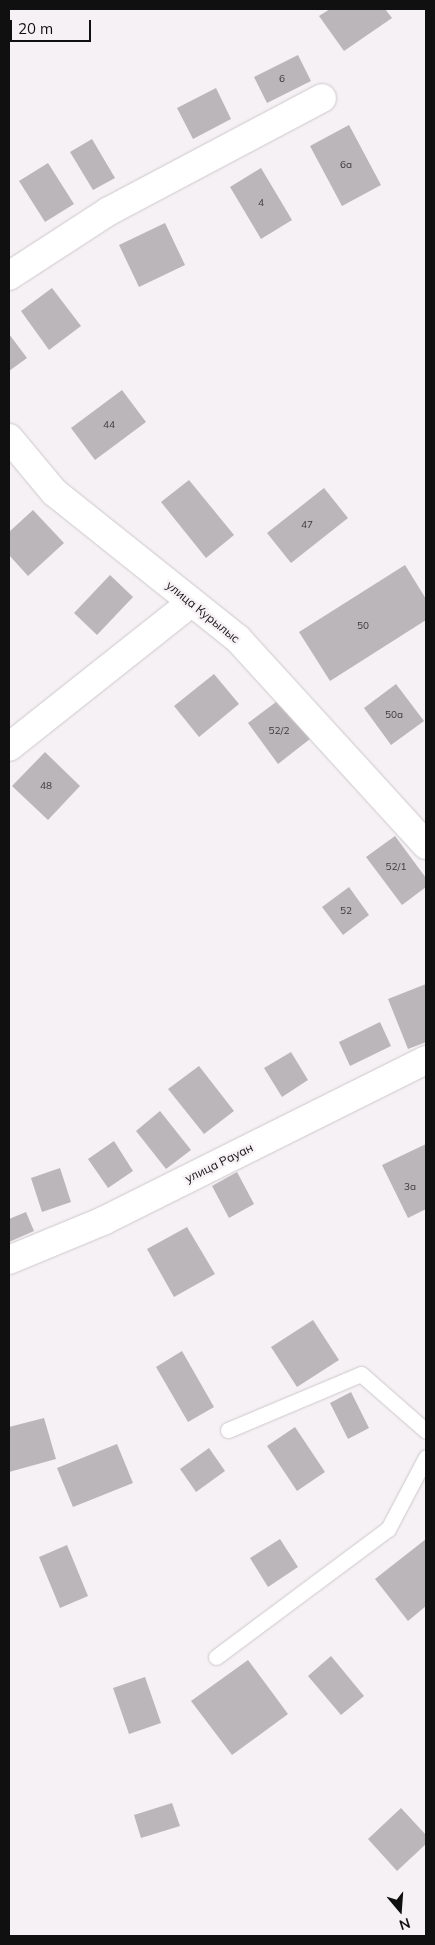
<!DOCTYPE html>
<html>
<head>
<meta charset="utf-8">
<style>
  body { margin:0 }
  #map { position:relative; width:435px; height:1945px; overflow:hidden; background:#f6f1f4; font-family:Mulish,sans-serif }
  div>[style] { position:absolute }
  .building>* { inset:0; background:#bbb6b9 }
  .roads { filter:drop-shadow(0 0 1px #cdc8cb) drop-shadow(0 0 1px #cdc8cb) }
  .service>* { height:15px; margin:-7.5px; padding:0 7.5px; transform-origin:7.5px; border-radius:7.5px; background:#fff }
  .minor>* { height:28px; margin:-14px; padding:0 14px; transform-origin:14px; border-radius:14px; background:#fff }
  span { translate:-50% -50%; white-space:nowrap; text-align:center; line-height:1.15; -webkit-text-stroke:4.5px #f6f1f4; paint-order:stroke }
  .number-label { font-size:10px; color:#3c3a3b }
  .number-label span { -webkit-text-stroke-width:0 }
  .street-label { font-size:12px; color:#111011 }
  .frame { position:absolute; inset:0; border:10px solid #111011; pointer-events:none }
  .north { position:absolute; left:375px; top:1885px; width:50px; height:50px; -webkit-text-stroke:4px #f6f1f4; paint-order:stroke; rotate:162deg; font-size:14px; font-weight:700; line-height:20px; text-align:center; color:#111011 }
  .north::after { content:''; display:block; margin:auto; width:18px; height:22px; background:#111011; clip-path:polygon(50% 0,100% 100%,50% 72%,0 100%) }
  .scale { position:absolute; left:10px; top:20px; width:81px; height:22px; box-sizing:border-box; border:2px solid #111011; border-top:0; padding-left:6px; font-size:15px; line-height:18px; white-space:nowrap; color:#111011; -webkit-text-stroke:4px #f6f1f4; paint-order:stroke }
</style>
</head>
<body>
<div id="map">
  <div class="building">
    <div style="clip-path:polygon(330px 9px,385px 9px,392px 18px,344px 51px,319px 16px)"></div>
    <div style="clip-path:polygon(298px 55px,311px 81px,267px 103px,254px 77px)"></div>
    <div style="clip-path:polygon(216px 88px,231px 119px,193px 139px,177px 108px)"></div>
    <div style="clip-path:polygon(349px 125px,381px 185px,342px 206px,310px 146px)"></div>
    <div style="clip-path:polygon(92px 139px,115px 178px,93px 190px,70px 152px)"></div>
    <div style="clip-path:polygon(48px 163px,74px 204px,45px 222px,19px 181px)"></div>
    <div style="clip-path:polygon(261px 168px,292px 220px,261px 239px,230px 187px)"></div>
    <div style="clip-path:polygon(165px 223px,185px 265px,139px 287px,119px 245px)"></div>
    <div style="clip-path:polygon(52px 288px,81px 326px,49px 350px,21px 311px)"></div>
    <div style="clip-path:polygon(9px 334px,27px 358px,9px 371px)"></div>
    <div style="clip-path:polygon(122px 390px,146px 422px,95px 460px,71px 428px)"></div>
    <div style="clip-path:polygon(189px 480px,234px 535px,206px 558px,161px 502px)"></div>
    <div style="clip-path:polygon(324px 488px,348px 518px,291px 563px,267px 533px)"></div>
    <div style="clip-path:polygon(33px 510px,64px 543px,28px 576px,9px 555px,9px 532px)"></div>
    <div style="clip-path:polygon(405px 565px,426px 599px,426px 620px,330px 681px,299px 632px)"></div>
    <div style="clip-path:polygon(110px 575px,133px 597px,97px 635px,74px 613px)"></div>
    <div style="clip-path:polygon(214px 674px,239px 704px,199px 737px,174px 706px)"></div>
    <div style="clip-path:polygon(396px 684px,424px 721px,391px 745px,364px 708px)"></div>
    <div style="clip-path:polygon(280px 699px,310px 739px,278px 764px,248px 723px)"></div>
    <div style="clip-path:polygon(45px 752px,80px 786px,48px 820px,12px 786px)"></div>
    <div style="clip-path:polygon(395px 836px,426px 878px,426px 887px,402px 905px,366px 857px)"></div>
    <div style="clip-path:polygon(349px 887px,369px 915px,343px 935px,322px 907px)"></div>
    <div style="clip-path:polygon(426px 984px,426px 1042px,408px 1049px,388px 999px)"></div>
    <div style="clip-path:polygon(380px 1022px,391px 1046px,350px 1066px,339px 1042px)"></div>
    <div style="clip-path:polygon(291px 1052px,308px 1080px,282px 1097px,264px 1068px)"></div>
    <div style="clip-path:polygon(199px 1066px,234px 1111px,204px 1134px,168px 1089px)"></div>
    <div style="clip-path:polygon(160px 1111px,191px 1150px,166px 1169px,136px 1131px)"></div>
    <div style="clip-path:polygon(114px 1141px,133px 1171px,108px 1188px,88px 1159px)"></div>
    <div style="clip-path:polygon(426px 1144px,426px 1209px,408px 1218px,382px 1165px)"></div>
    <div style="clip-path:polygon(60px 1168px,71px 1202px,42px 1212px,31px 1178px)"></div>
    <div style="clip-path:polygon(237px 1172px,254px 1204px,229px 1218px,212px 1186px)"></div>
    <div style="clip-path:polygon(26px 1212px,34px 1231px,9px 1242px,9px 1219px)"></div>
    <div style="clip-path:polygon(187px 1227px,215px 1274px,174px 1297px,147px 1249px)"></div>
    <div style="clip-path:polygon(313px 1320px,339px 1360px,297px 1387px,271px 1347px)"></div>
    <div style="clip-path:polygon(182px 1351px,214px 1407px,188px 1422px,156px 1367px)"></div>
    <div style="clip-path:polygon(351px 1392px,369px 1428px,348px 1439px,330px 1403px)"></div>
    <div style="clip-path:polygon(44px 1418px,56px 1459px,9px 1472px,9px 1427px)"></div>
    <div style="clip-path:polygon(295px 1427px,325px 1472px,297px 1491px,267px 1446px)"></div>
    <div style="clip-path:polygon(117px 1444px,133px 1483px,73px 1507px,57px 1468px)"></div>
    <div style="clip-path:polygon(209px 1448px,225px 1471px,196px 1492px,180px 1469px)"></div>
    <div style="clip-path:polygon(280px 1539px,298px 1567px,268px 1587px,250px 1558px)"></div>
    <div style="clip-path:polygon(426px 1539px,426px 1606px,408px 1621px,375px 1579px)"></div>
    <div style="clip-path:polygon(67px 1545px,88px 1596px,60px 1608px,39px 1557px)"></div>
    <div style="clip-path:polygon(331px 1656px,364px 1696px,341px 1715px,308px 1676px)"></div>
    <div style="clip-path:polygon(248px 1660px,288px 1714px,232px 1755px,191px 1701px)"></div>
    <div style="clip-path:polygon(145px 1677px,161px 1723px,129px 1734px,113px 1688px)"></div>
    <div style="clip-path:polygon(172px 1803px,180px 1826px,141px 1838px,134px 1815px)"></div>
    <div style="clip-path:polygon(401px 1808px,426px 1835px,426px 1844px,397px 1871px,368px 1839px)"></div>
  </div>
  <div class="roads">
    <div class="service">
      <div style="left:228px;top:1430px;width:144px;rotate:-22.8deg"></div>
      <div style="left:361px;top:1374px;width:86px;rotate:41.2deg"></div>
      <div style="left:216px;top:1657px;width:214px;rotate:-36.7deg"></div>
      <div style="left:388px;top:1529px;width:81px;rotate:-62.2deg"></div>
    </div>
    <div class="minor">
      <div style="left:9px;top:276px;width:119px;rotate:-33deg"></div>
      <div style="left:109px;top:211px;width:241px;rotate:-27.9deg"></div>
      <div style="left:9px;top:438px;width:70px;rotate:50.2deg"></div>
      <div style="left:54px;top:492px;width:236px;rotate:38.6deg"></div>
      <div style="left:238px;top:639px;width:279px;rotate:47.6deg"></div>
      <div style="left:9px;top:747px;width:233px;rotate:-38.4deg"></div>
      <div style="left:9px;top:1260px;width:102px;rotate:-22.5deg"></div>
      <div style="left:103px;top:1221px;width:361px;rotate:-26.5deg"></div>
    </div>
  </div>
  <div class="number-label">
    <span style="left:282px;top:79px">6</span>
    <span style="left:346px;top:165px">6а</span>
    <span style="left:261px;top:203px">4</span>
    <span style="left:109px;top:425px">44</span>
    <span style="left:307px;top:525px">47</span>
    <span style="left:363px;top:626px">50</span>
    <span style="left:394px;top:715px">50а</span>
    <span style="left:279px;top:731px">52/2</span>
    <span style="left:46px;top:786px">48</span>
    <span style="left:396px;top:867px">52/1</span>
    <span style="left:346px;top:911px">52</span>
    <span style="left:410px;top:1187px">3а</span>
  </div>
  <div class="street-label">
    <span style="left:203px;top:612px;rotate:39deg">улица Курылыс</span>
    <span style="left:219px;top:1163px;rotate:-26deg">улица Рауан</span>
  </div>
  <div class="frame"></div>
  <div class="north">N</div>
  <div class="scale">20 m</div>
</div>
</body>
</html>
